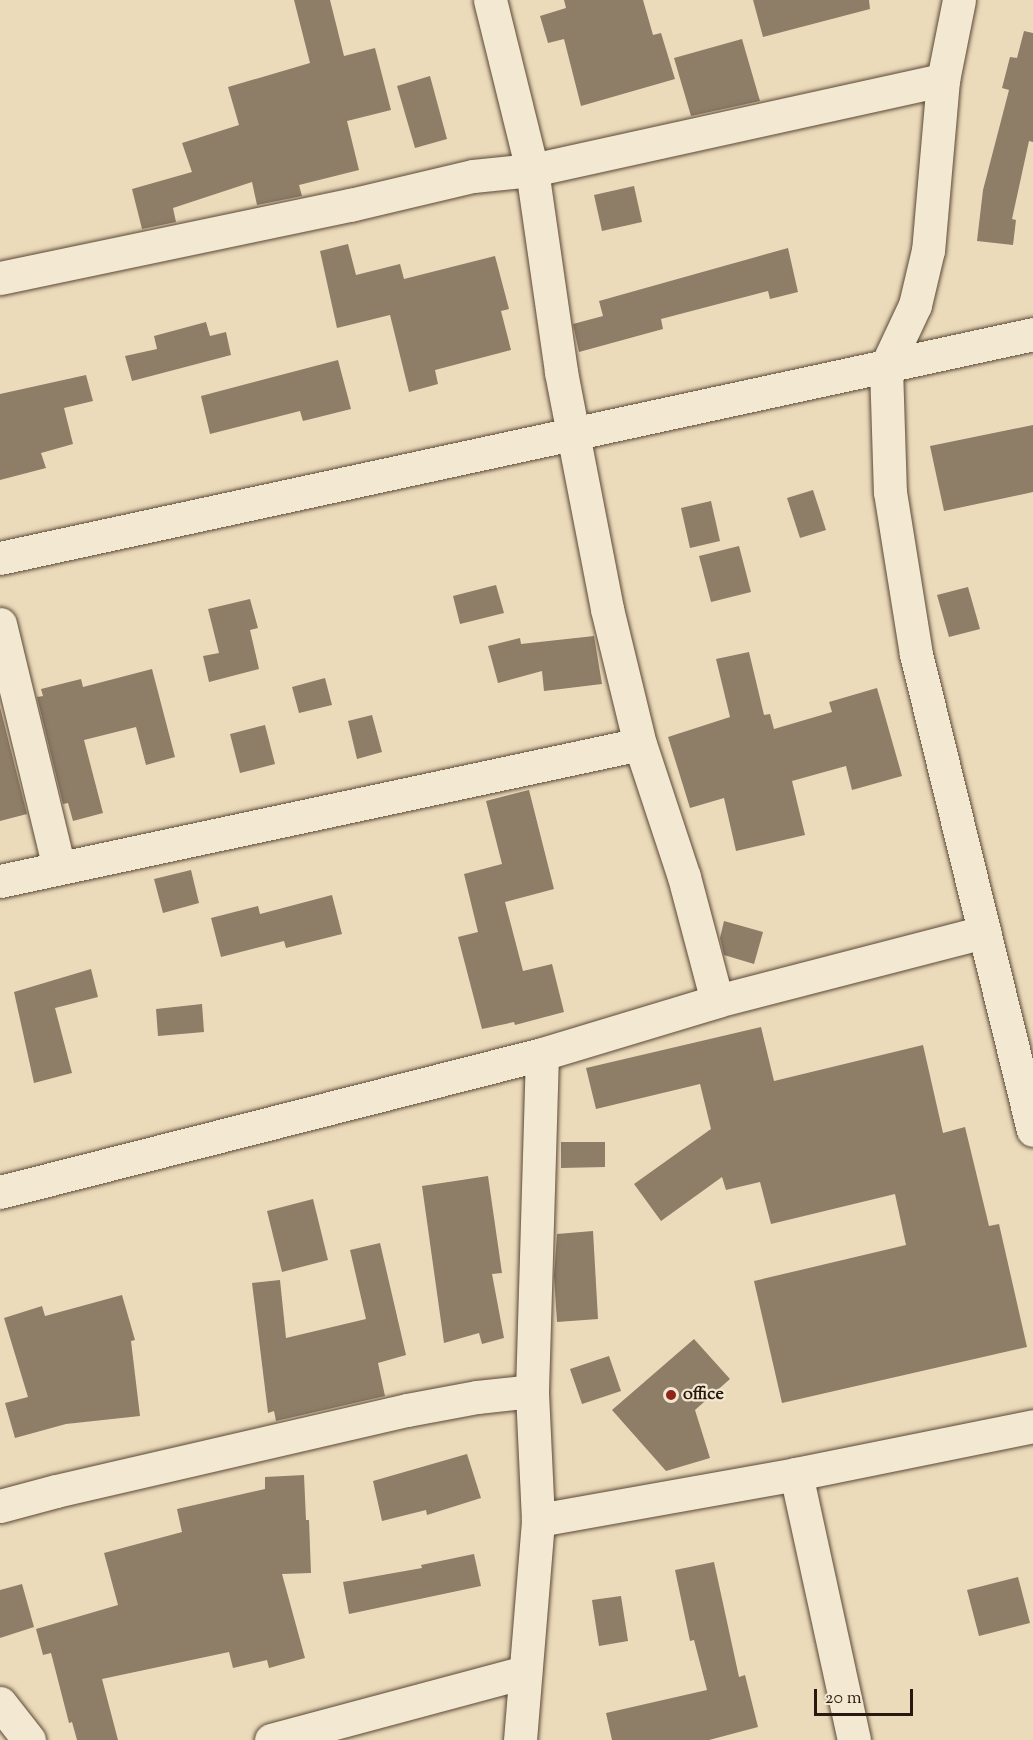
<!DOCTYPE html>
<html>
<head>
<meta charset="utf-8">
<style>
  body { margin:0 }
  #map { position:relative; width:1033px; height:1740px; overflow:hidden; background:#ecdbba; font-family:"Sorts Mill Goudy",serif }
  div>[style] { position:absolute }
  .building>* { inset:0; background:#8e7d67 }
  .roads { filter:drop-shadow(0 0 2px #5a4938) drop-shadow(0 0 2px #5a4938) }
  .street>* { height:33px; margin:-16.5px; padding:0 16.5px; transform-origin:16.5px; border-radius:16.5px; background:#f3e8d2 }
  .dots>* { width:16px; height:16px; translate:-50% -50%; box-sizing:border-box; border:3px solid #f3e8d2; border-radius:50% }
  span { translate:-50% -50%; white-space:nowrap; text-align:center; line-height:1.15; -webkit-text-stroke:4.5px #f3e8d2; paint-order:stroke }
  .poi-label { font-size:18px; color:#29180d; font-weight:700 }
  .left { translate:0 -50%; text-align:left }
  .scale { position:absolute; left:814px; top:1689px; width:99px; height:27px; box-sizing:border-box; border:3px solid #29180d; border-top:0; padding-left:8px; font-size:18px; line-height:21px; white-space:nowrap; color:#29180d; -webkit-text-stroke:4px #f3e8d2; paint-order:stroke }
</style>
</head>
<body>
<div id="map">
  <div class="building">
    <div style="clip-path:polygon(294px 0,330px 0,344px 56px,375px 48px,391px 110px,347px 121px,359px 170px,299px 185px,302px 196px,257px 205px,252px 182px,173px 208px,176px 222px,142px 229px,132px 189px,192px 172px,182px 143px,239px 125px,228px 87px,310px 63px)"></div>
    <div style="clip-path:polygon(564px 0,643px 0,653px 35px,661px 33px,675px 79px,581px 106px,564px 39px,548px 43px,540px 16px,566px 8px)"></div>
    <div style="clip-path:polygon(753px 0,869px 0,870px 9px,763px 37px)"></div>
    <div style="clip-path:polygon(1024px 31px,1033px 33px,1033px 142px,1029px 141px,1012px 219px,1016px 220px,1013px 245px,977px 241px,983px 190px,1009px 90px,1002px 88px,1010px 57px,1017px 58px)"></div>
    <div style="clip-path:polygon(742px 39px,760px 101px,691px 116px,674px 58px)"></div>
    <div style="clip-path:polygon(430px 76px,447px 139px,415px 148px,397px 86px)"></div>
    <div style="clip-path:polygon(634px 186px,642px 222px,602px 231px,594px 195px)"></div>
    <div style="clip-path:polygon(348px 244px,356px 275px,400px 264px,404px 279px,495px 256px,509px 309px,501px 311px,511px 350px,435px 370px,438px 384px,409px 392px,390px 315px,337px 328px,320px 251px)"></div>
    <div style="clip-path:polygon(788px 248px,798px 292px,770px 299px,768px 291px,661px 319px,663px 329px,579px 352px,573px 324px,603px 316px,599px 301px)"></div>
    <div style="clip-path:polygon(206px 322px,210px 336px,226px 332px,231px 355px,132px 381px,125px 356px,157px 349px,154px 336px)"></div>
    <div style="clip-path:polygon(338px 360px,351px 409px,303px 421px,300px 411px,210px 434px,201px 396px)"></div>
    <div style="clip-path:polygon(86px 375px,93px 401px,64px 408px,73px 444px,41px 453px,46px 468px,0 480px,0 394px)"></div>
    <div style="clip-path:polygon(1033px 425px,1033px 492px,944px 511px,930px 446px)"></div>
    <div style="clip-path:polygon(813px 490px,826px 530px,800px 538px,787px 498px)"></div>
    <div style="clip-path:polygon(711px 501px,720px 541px,690px 548px,681px 508px)"></div>
    <div style="clip-path:polygon(739px 546px,751px 592px,711px 602px,699px 556px)"></div>
    <div style="clip-path:polygon(496px 585px,504px 613px,460px 624px,453px 596px)"></div>
    <div style="clip-path:polygon(968px 587px,980px 629px,949px 637px,937px 595px)"></div>
    <div style="clip-path:polygon(250px 599px,258px 628px,250px 630px,259px 669px,209px 682px,203px 656px,219px 653px,208px 609px)"></div>
    <div style="clip-path:polygon(594px 636px,602px 684px,544px 691px,542px 671px,498px 683px,488px 646px,520px 638px,521px 644px)"></div>
    <div style="clip-path:polygon(749px 652px,764px 715px,770px 714px,774px 729px,832px 712px,829px 702px,877px 688px,902px 776px,852px 790px,846px 766px,792px 781px,805px 835px,736px 851px,724px 798px,690px 808px,668px 737px,730px 717px,716px 659px)"></div>
    <div style="clip-path:polygon(152px 669px,175px 757px,146px 765px,136px 727px,84px 740px,103px 813px,73px 821px,68px 803px,63px 804px,37px 697px,43px 696px,41px 689px,81px 679px,83px 687px)"></div>
    <div style="clip-path:polygon(325px 678px,332px 705px,299px 713px,292px 687px)"></div>
    <div style="clip-path:polygon(0 707px,27px 814px,0 821px)"></div>
    <div style="clip-path:polygon(372px 715px,382px 752px,357px 759px,348px 721px)"></div>
    <div style="clip-path:polygon(265px 725px,275px 764px,240px 773px,230px 734px)"></div>
    <div style="clip-path:polygon(529px 790px,554px 889px,505px 902px,523px 971px,552px 964px,564px 1012px,515px 1025px,514px 1022px,482px 1029px,458px 937px,478px 932px,464px 874px,502px 864px,486px 801px)"></div>
    <div style="clip-path:polygon(191px 870px,199px 903px,163px 913px,154px 879px)"></div>
    <div style="clip-path:polygon(332px 895px,342px 934px,286px 948px,284px 941px,221px 957px,211px 918px,258px 906px,260px 914px)"></div>
    <div style="clip-path:polygon(724px 921px,763px 932px,754px 964px,724px 955px,720px 938px)"></div>
    <div style="clip-path:polygon(91px 969px,98px 997px,55px 1008px,72px 1073px,34px 1083px,14px 992px)"></div>
    <div style="clip-path:polygon(202px 1004px,204px 1032px,158px 1036px,156px 1009px)"></div>
    <div style="clip-path:polygon(761px 1027px,774px 1081px,923px 1045px,943px 1133px,965px 1127px,989px 1226px,999px 1224px,1027px 1347px,782px 1403px,754px 1281px,906px 1245px,895px 1194px,771px 1224px,760px 1182px,726px 1190px,722px 1177px,661px 1221px,634px 1184px,711px 1129px,700px 1084px,596px 1109px,586px 1068px)"></div>
    <div style="clip-path:polygon(561px 1142px,605px 1142px,605px 1167px,561px 1168px)"></div>
    <div style="clip-path:polygon(488px 1176px,502px 1273px,492px 1274px,504px 1338px,482px 1344px,479px 1333px,444px 1343px,422px 1186px)"></div>
    <div style="clip-path:polygon(313px 1199px,328px 1260px,282px 1272px,267px 1211px)"></div>
    <div style="clip-path:polygon(593px 1231px,598px 1319px,557px 1322px,554px 1276px,557px 1234px)"></div>
    <div style="clip-path:polygon(380px 1243px,406px 1355px,378px 1363px,385px 1396px,276px 1421px,274px 1411px,268px 1413px,252px 1283px,280px 1280px,286px 1338px,366px 1319px,350px 1250px)"></div>
    <div style="clip-path:polygon(122px 1295px,135px 1340px,131px 1341px,140px 1416px,66px 1424px,15px 1438px,5px 1403px,28px 1397px,4px 1318px,42px 1306px,45px 1316px)"></div>
    <div style="clip-path:polygon(694px 1339px,730px 1379px,695px 1410px,710px 1458px,666px 1471px,612px 1410px)"></div>
    <div style="clip-path:polygon(609px 1356px,621px 1391px,582px 1404px,570px 1369px)"></div>
    <div style="clip-path:polygon(467px 1454px,481px 1498px,427px 1515px,426px 1510px,382px 1521px,373px 1481px)"></div>
    <div style="clip-path:polygon(304px 1475px,306px 1520px,309px 1520px,311px 1573px,282px 1574px,305px 1658px,269px 1668px,267px 1660px,233px 1668px,229px 1652px,102px 1679px,118px 1740px,77px 1740px,72px 1722px,69px 1723px,51px 1653px,43px 1655px,36px 1629px,118px 1605px,104px 1553px,182px 1532px,177px 1509px,265px 1489px,265px 1477px)"></div>
    <div style="clip-path:polygon(474px 1554px,481px 1586px,349px 1614px,343px 1582px,422px 1568px,421px 1565px)"></div>
    <div style="clip-path:polygon(714px 1562px,739px 1677px,745px 1675px,758px 1727px,709px 1740px,612px 1740px,606px 1713px,707px 1690px,694px 1640px,690px 1641px,675px 1570px)"></div>
    <div style="clip-path:polygon(1018px 1577px,1030px 1623px,979px 1636px,967px 1590px)"></div>
    <div style="clip-path:polygon(22px 1584px,34px 1627px,0 1638px,0 1590px)"></div>
    <div style="clip-path:polygon(621px 1596px,628px 1641px,599px 1646px,592px 1600px)"></div>
  </div>
  <div class="roads">
    <div class="street">
      <div style="left:490px;top:0;width:175px;rotate:76.1deg"></div>
      <div style="left:532px;top:170px;width:204px;rotate:81.8deg"></div>
      <div style="left:561px;top:372px;width:241px;rotate:79deg"></div>
      <div style="left:607px;top:609px;width:139px;rotate:76.3deg"></div>
      <div style="left:640px;top:744px;width:140px;rotate:71.7deg"></div>
      <div style="left:684px;top:877px;width:128px;rotate:75.1deg"></div>
      <div style="left:959px;top:0;width:82px;rotate:101.3deg"></div>
      <div style="left:943px;top:80px;width:171px;rotate:95deg"></div>
      <div style="left:928px;top:250px;width:57px;rotate:103.3deg"></div>
      <div style="left:915px;top:305px;width:68px;rotate:115.1deg"></div>
      <div style="left:886px;top:367px;width:125px;rotate:88.2deg"></div>
      <div style="left:890px;top:492px;width:164px;rotate:80.9deg"></div>
      <div style="left:916px;top:654px;width:490px;rotate:76.2deg"></div>
      <div style="left:0;top:278px;width:358px;rotate:-11.8deg"></div>
      <div style="left:350px;top:205px;width:126px;rotate:-13.3deg"></div>
      <div style="left:473px;top:176px;width:59px;rotate:-5.8deg"></div>
      <div style="left:532px;top:170px;width:421px;rotate:-12.4deg"></div>
      <div style="left:0;top:558px;width:1057px;rotate:-12.23deg"></div>
      <div style="left:0;top:624px;width:250px;rotate:76.4deg"></div>
      <div style="left:0;top:881px;width:654px;rotate:-12.08deg"></div>
      <div style="left:0;top:1192px;width:559px;rotate:-14.28deg"></div>
      <div style="left:542px;top:1054px;width:183px;rotate:-16.8deg"></div>
      <div style="left:717px;top:1001px;width:276px;rotate:-14.5deg"></div>
      <div style="left:796px;top:1474px;width:272px;rotate:77.7deg"></div>
      <div style="left:0;top:1506px;width:58px;rotate:-15deg"></div>
      <div style="left:56px;top:1491px;width:360px;rotate:-13deg"></div>
      <div style="left:407px;top:1410px;width:71px;rotate:-10.5deg"></div>
      <div style="left:477px;top:1397px;width:55px;rotate:-6.2deg"></div>
      <div style="left:538px;top:1520px;width:262px;rotate:-10.1deg"></div>
      <div style="left:796px;top:1474px;width:242px;rotate:-11.4deg"></div>
      <div style="left:0;top:1703px;width:47px;rotate:51.9deg"></div>
      <div style="left:271px;top:1740px;width:263px;rotate:-15deg"></div>
      <div style="left:520px;top:1740px;width:221px;rotate:-85.3deg"></div>
      <div style="left:538px;top:1520px;width:129px;rotate:-92.7deg"></div>
      <div style="left:532px;top:1391px;width:337px;rotate:-88.3deg"></div>
    </div>
  </div>
  <div class="dots">
    <div style="left:671px;top:1395px;background:#8f2418"></div>
  </div>
  <div class="poi-label">
    <span class="left" style="left:683px;top:1395px">office</span>
  </div>
  <div class="scale">20 m</div>
</div>
</body>
</html>
